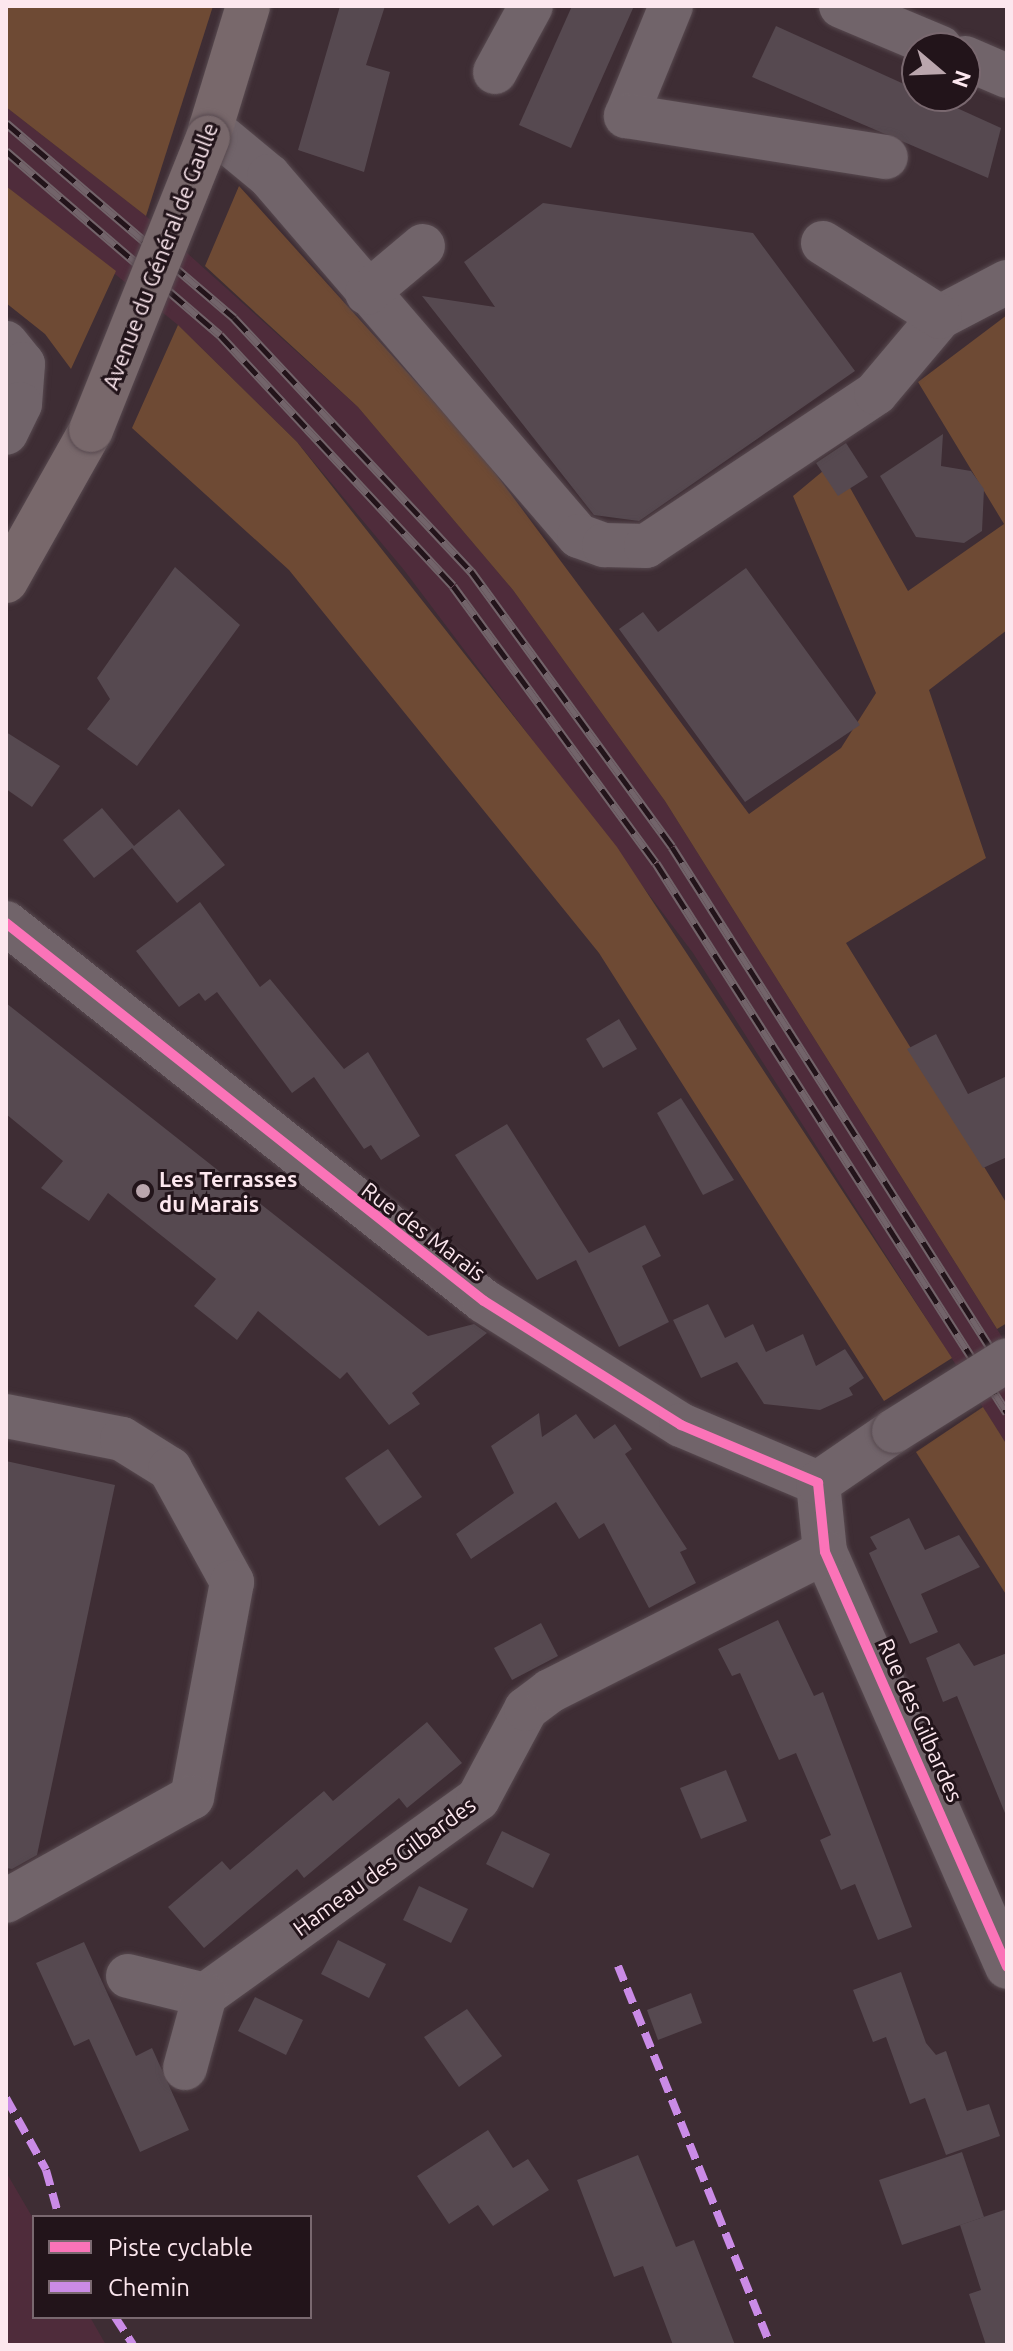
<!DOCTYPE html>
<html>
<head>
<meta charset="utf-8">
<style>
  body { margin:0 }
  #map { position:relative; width:1013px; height:2351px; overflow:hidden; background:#3e2d34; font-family:Ubuntu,sans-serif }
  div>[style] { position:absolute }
  .built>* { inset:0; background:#4f2c3b }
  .forest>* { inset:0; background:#6e4a34 }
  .building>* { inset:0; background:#564950 }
  .roads { filter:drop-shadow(0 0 2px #57494f) drop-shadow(0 0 2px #57494f) }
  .minor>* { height:44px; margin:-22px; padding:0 22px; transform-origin:22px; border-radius:22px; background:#71646a }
  .major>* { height:44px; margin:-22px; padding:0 22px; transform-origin:22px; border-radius:22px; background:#78686b }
  .rail>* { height:9px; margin-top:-4.5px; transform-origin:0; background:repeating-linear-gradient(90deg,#22141a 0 18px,#72646a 0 36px); box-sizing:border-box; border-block:2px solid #72646a }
  .bridges { filter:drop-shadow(0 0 2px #57494f) drop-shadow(0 0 2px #57494f) }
  .minor-bridge>* { height:44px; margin:-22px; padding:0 22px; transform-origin:22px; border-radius:22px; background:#71646a }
  .major-bridge>* { height:44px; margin:-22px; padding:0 22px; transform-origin:22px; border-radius:22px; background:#78686b }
  .quiet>* { height:8px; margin-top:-4px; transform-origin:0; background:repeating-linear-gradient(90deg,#ca8be6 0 16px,transparent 0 24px) }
  .cycleway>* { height:10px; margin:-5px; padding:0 5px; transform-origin:5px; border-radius:5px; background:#fb73b8 }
  .dots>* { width:22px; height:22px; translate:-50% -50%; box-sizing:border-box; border:4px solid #22141a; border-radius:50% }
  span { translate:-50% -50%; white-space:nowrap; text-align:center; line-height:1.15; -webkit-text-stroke:6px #22141a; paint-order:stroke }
  .street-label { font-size:22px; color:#fce7ee }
  .poi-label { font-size:22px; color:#fce7ee; font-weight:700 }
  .left { translate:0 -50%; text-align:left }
  .frame { position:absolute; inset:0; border:8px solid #fce7ee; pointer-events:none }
  .legend { position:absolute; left:32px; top:2215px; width:280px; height:104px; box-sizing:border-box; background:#22141a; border:2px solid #79686f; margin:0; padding:10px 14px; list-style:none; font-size:24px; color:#fce7ee }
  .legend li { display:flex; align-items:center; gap:16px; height:40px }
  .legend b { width:40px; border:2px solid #79686f }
  .north { position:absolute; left:901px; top:32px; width:80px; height:80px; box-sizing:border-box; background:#22141a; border:2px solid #79686f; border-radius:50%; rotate:109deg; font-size:22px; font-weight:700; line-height:32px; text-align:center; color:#fce7ee }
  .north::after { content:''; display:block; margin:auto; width:28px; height:36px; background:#baa6ad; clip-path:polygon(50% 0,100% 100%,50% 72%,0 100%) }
</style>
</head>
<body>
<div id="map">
  <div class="built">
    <div style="clip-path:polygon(6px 107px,146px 216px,358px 407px,513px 590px,665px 801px,1007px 1345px,1007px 1445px,693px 953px,404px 570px,297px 442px,178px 325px,6px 186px)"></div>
    <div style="clip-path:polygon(6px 2172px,34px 2220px,34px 2317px,90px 2317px,106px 2345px,6px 2345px)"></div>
  </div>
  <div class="forest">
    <div style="clip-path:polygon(6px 6px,213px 6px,146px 216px,6px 107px)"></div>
    <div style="clip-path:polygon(6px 186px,116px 271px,71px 369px,45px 334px,6px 303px)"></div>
    <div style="clip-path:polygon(239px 186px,481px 454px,749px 814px,841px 748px,876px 693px,793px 496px,835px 461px,908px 591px,1004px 524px,918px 382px,1007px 315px,1007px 630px,929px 690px,986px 858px,846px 943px,1007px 1204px,1007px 1323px,997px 1329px,665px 801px,513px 590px,358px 407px,205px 266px)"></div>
    <div style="clip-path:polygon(178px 325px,297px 442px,617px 847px,952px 1358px,884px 1401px,599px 953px,289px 570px,132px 428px)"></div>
    <div style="clip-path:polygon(983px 1407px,1007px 1445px,1007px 1596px,916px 1452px)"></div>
  </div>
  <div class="building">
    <div style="clip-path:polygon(340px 6px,385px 6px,366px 65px,390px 72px,364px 172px,298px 150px)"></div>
    <div style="clip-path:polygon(572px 6px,634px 6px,571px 148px,519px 125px)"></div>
    <div style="clip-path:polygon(776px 26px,1001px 128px,988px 178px,752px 77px)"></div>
    <div style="clip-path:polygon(543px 203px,753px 233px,855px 371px,639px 521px,594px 515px,422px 296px,495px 307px,464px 262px)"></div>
    <div style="clip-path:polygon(943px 434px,941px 466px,971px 471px,984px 489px,982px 531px,964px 543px,916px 537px,880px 476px)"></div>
    <div style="clip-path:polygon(846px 443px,868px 477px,838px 496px,816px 463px)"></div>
    <div style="clip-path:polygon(175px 567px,240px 625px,137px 766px,87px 729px,110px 699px,97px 678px)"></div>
    <div style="clip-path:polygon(746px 568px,860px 725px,745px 802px,619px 629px,643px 612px,658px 632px)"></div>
    <div style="clip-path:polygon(6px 732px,60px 766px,32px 807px,6px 789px)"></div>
    <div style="clip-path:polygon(102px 808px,134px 846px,179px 809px,225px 865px,177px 903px,132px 848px,94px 878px,63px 840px)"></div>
    <div style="clip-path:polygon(200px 902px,260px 987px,270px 979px,344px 1069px,368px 1052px,420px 1136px,381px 1160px,371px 1145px,364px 1149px,314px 1077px,292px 1093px,217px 992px,205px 1001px,199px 993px,179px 1007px,136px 951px)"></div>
    <div style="clip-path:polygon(6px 1003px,428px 1336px,474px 1324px,487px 1333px,412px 1393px,420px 1404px,389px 1425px,347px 1372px,340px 1379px,258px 1311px,237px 1340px,194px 1306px,216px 1279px,108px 1193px,89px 1221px,41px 1188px,63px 1161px,6px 1114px)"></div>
    <div style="clip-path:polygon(619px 1019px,637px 1049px,603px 1068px,586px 1039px)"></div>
    <div style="clip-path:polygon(936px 1034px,968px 1094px,1007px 1076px,1007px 1157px,983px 1168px,907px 1049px)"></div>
    <div style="clip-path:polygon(681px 1098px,734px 1180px,703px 1195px,657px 1113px)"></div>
    <div style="clip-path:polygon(507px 1124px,589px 1253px,645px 1225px,661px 1256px,642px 1266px,669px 1322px,619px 1347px,576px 1260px,537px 1280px,455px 1155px)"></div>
    <div style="clip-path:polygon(708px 1304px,725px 1338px,753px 1324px,766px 1352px,803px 1334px,816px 1366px,845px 1349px,864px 1378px,849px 1388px,853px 1395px,820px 1410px,764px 1404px,737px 1362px,701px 1378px,673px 1320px)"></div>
    <div style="clip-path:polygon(539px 1413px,542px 1437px,576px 1414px,594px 1439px,615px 1424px,632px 1449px,625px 1454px,687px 1549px,680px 1552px,696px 1583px,649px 1608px,604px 1523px,579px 1539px,556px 1502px,471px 1559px,456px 1534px,514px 1493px,491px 1446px)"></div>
    <div style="clip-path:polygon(388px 1449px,422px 1497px,379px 1526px,345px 1478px)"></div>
    <div style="clip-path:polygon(6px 1461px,115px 1485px,37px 1855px,12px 1869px,6px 1868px)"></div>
    <div style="clip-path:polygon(909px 1518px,925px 1550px,959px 1535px,980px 1567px,921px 1594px,938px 1632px,910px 1644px,869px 1553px,877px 1549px,870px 1537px)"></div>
    <div style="clip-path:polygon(778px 1620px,814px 1696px,823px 1692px,912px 1927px,878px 1940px,855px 1884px,841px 1890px,820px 1840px,831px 1835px,796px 1753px,779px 1760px,740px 1673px,732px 1676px,718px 1649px)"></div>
    <div style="clip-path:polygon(541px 1623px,558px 1656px,512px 1680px,494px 1648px)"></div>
    <div style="clip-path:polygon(959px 1643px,974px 1666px,1007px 1653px,1007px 1818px,957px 1696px,943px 1702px,926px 1658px)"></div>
    <div style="clip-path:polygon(427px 1722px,462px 1763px,407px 1808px,399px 1798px,304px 1878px,297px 1869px,204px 1948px,168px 1907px,222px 1861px,230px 1870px,324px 1791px,333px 1801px)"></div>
    <div style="clip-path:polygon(726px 1770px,747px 1821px,701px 1839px,680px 1788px)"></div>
    <div style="clip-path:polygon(502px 1831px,550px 1854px,533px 1888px,486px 1864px)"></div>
    <div style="clip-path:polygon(419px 1886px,468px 1909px,451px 1943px,403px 1920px)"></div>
    <div style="clip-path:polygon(338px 1940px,386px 1964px,369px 1998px,321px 1974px)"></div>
    <div style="clip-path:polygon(84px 1942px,136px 2056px,152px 2048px,189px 2130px,140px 2152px,89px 2039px,74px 2046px,36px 1963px)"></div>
    <div style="clip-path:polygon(901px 1972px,926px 2043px,936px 2055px,946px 2051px,967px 2111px,989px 2104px,1000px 2136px,946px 2155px,925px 2098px,910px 2104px,886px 2037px,873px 2042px,853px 1990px)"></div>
    <div style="clip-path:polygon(691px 1993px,702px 2023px,658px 2040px,647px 2010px)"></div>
    <div style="clip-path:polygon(255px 1997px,303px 2020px,286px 2055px,238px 2031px)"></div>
    <div style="clip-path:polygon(467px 2009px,502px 2056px,459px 2087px,424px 2037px)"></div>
    <div style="clip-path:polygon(488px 2130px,513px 2168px,528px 2159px,549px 2190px,493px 2226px,478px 2205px,449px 2224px,417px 2176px)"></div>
    <div style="clip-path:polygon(962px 2152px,984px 2217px,902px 2245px,879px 2180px)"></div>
    <div style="clip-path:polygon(638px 2155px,676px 2247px,694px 2240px,735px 2345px,673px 2345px,643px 2266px,614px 2277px,577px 2180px)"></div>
    <div style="clip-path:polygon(1007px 2209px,1007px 2345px,986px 2345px,969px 2294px,981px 2290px,960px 2225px)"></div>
  </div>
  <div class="roads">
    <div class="minor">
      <div style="left:671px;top:6px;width:119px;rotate:112.2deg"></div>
      <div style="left:626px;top:116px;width:263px;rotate:9deg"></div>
      <div style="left:841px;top:6px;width:108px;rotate:22.8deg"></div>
      <div style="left:965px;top:58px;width:46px;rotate:23.2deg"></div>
      <div style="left:495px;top:72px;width:75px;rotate:-61.4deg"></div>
      <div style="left:211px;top:128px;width:75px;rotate:39.6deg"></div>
      <div style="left:269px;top:176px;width:475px;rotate:49.3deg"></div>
      <div style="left:579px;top:536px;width:27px;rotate:20deg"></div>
      <div style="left:604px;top:545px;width:42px;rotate:1.4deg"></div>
      <div style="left:646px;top:546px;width:276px;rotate:-33.6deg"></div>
      <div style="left:876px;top:393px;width:99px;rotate:-49.9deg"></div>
      <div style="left:940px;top:317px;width:76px;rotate:-27.6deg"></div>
      <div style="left:823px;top:243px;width:138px;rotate:32.3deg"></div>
      <div style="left:367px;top:293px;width:73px;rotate:-40deg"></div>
      <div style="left:6px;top:343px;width:27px;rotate:51deg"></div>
      <div style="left:23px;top:364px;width:40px;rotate:94.3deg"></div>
      <div style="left:20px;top:404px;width:32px;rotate:116deg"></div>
      <div style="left:6px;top:923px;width:609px;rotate:38.34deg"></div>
      <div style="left:484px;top:1301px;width:233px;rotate:32.2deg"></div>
      <div style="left:681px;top:1425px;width:149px;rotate:22.9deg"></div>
      <div style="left:6px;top:1416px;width:118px;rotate:11.2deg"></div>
      <div style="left:122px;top:1439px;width:57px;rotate:32deg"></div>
      <div style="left:170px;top:1469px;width:129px;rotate:61.2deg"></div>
      <div style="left:232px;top:1582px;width:219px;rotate:100.5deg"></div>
      <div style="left:192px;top:1797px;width:213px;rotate:150.8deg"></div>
      <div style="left:818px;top:1483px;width:69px;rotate:84.2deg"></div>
      <div style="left:825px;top:1552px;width:453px;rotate:66.3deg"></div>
      <div style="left:818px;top:1483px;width:92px;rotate:-34.4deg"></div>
      <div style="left:128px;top:1976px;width:79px;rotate:13.9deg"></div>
      <div style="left:205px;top:1995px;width:336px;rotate:-35.7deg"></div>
      <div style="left:478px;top:1799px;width:102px;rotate:-61.9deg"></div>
      <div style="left:526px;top:1709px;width:30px;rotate:-37deg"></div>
      <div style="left:550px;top:1691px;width:308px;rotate:-26.8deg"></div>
      <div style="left:185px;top:2068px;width:76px;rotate:-74.7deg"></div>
    </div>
    <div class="major">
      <div style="left:208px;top:137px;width:137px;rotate:-73deg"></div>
      <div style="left:6px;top:581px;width:173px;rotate:-60.6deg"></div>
    </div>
  </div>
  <div class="rail">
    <div style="left:6px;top:123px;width:300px;rotate:40.5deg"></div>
    <div style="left:234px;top:318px;width:347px;rotate:46.9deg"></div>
    <div style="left:471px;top:571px;width:341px;rotate:53.9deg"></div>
    <div style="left:672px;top:847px;width:624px;rotate:57.56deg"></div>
    <div style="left:6px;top:151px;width:282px;rotate:40.7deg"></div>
    <div style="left:220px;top:335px;width:342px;rotate:47.1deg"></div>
    <div style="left:453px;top:586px;width:343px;rotate:53.8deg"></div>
    <div style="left:656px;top:863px;width:652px;rotate:57.45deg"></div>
  </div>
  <div class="bridges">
    <div class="minor-bridge">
      <div style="left:894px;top:1431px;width:133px;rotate:-32.1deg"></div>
    </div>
    <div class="major-bridge">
      <div style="left:91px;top:430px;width:315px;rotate:-68.2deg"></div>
    </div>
  </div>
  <div class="quiet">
    <div style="left:618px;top:1966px;width:408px;rotate:68.1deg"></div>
    <div style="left:6px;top:2098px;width:82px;rotate:60.9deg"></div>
    <div style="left:46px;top:2170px;width:49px;rotate:74.5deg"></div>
    <div style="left:115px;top:2317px;width:33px;rotate:57deg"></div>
  </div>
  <div class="cycleway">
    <div style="left:6px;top:923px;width:609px;rotate:38.34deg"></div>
    <div style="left:484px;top:1301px;width:233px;rotate:32.2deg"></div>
    <div style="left:681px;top:1425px;width:149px;rotate:22.9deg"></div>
    <div style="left:818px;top:1483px;width:69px;rotate:84.2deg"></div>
    <div style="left:825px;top:1552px;width:453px;rotate:66.3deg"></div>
  </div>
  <div class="dots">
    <div style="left:143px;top:1191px;background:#baa6ad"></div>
  </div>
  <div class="street-label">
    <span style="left:160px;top:256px;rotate:-69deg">Avenue du Général de Gaulle</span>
    <span style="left:424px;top:1231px;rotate:37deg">Rue des Marais</span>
    <span style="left:921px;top:1720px;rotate:66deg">Rue des Gilbardes</span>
    <span style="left:384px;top:1866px;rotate:-36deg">Hameau des Gilbardes</span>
  </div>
  <div class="poi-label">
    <span class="left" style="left:159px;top:1191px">Les Terrasses<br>du Marais</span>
  </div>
  <div class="frame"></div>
  <ul class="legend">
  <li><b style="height:10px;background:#fb73b8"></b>Piste cyclable</li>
  <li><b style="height:10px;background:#ca8be6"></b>Chemin</li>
  </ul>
  <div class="north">N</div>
</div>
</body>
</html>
